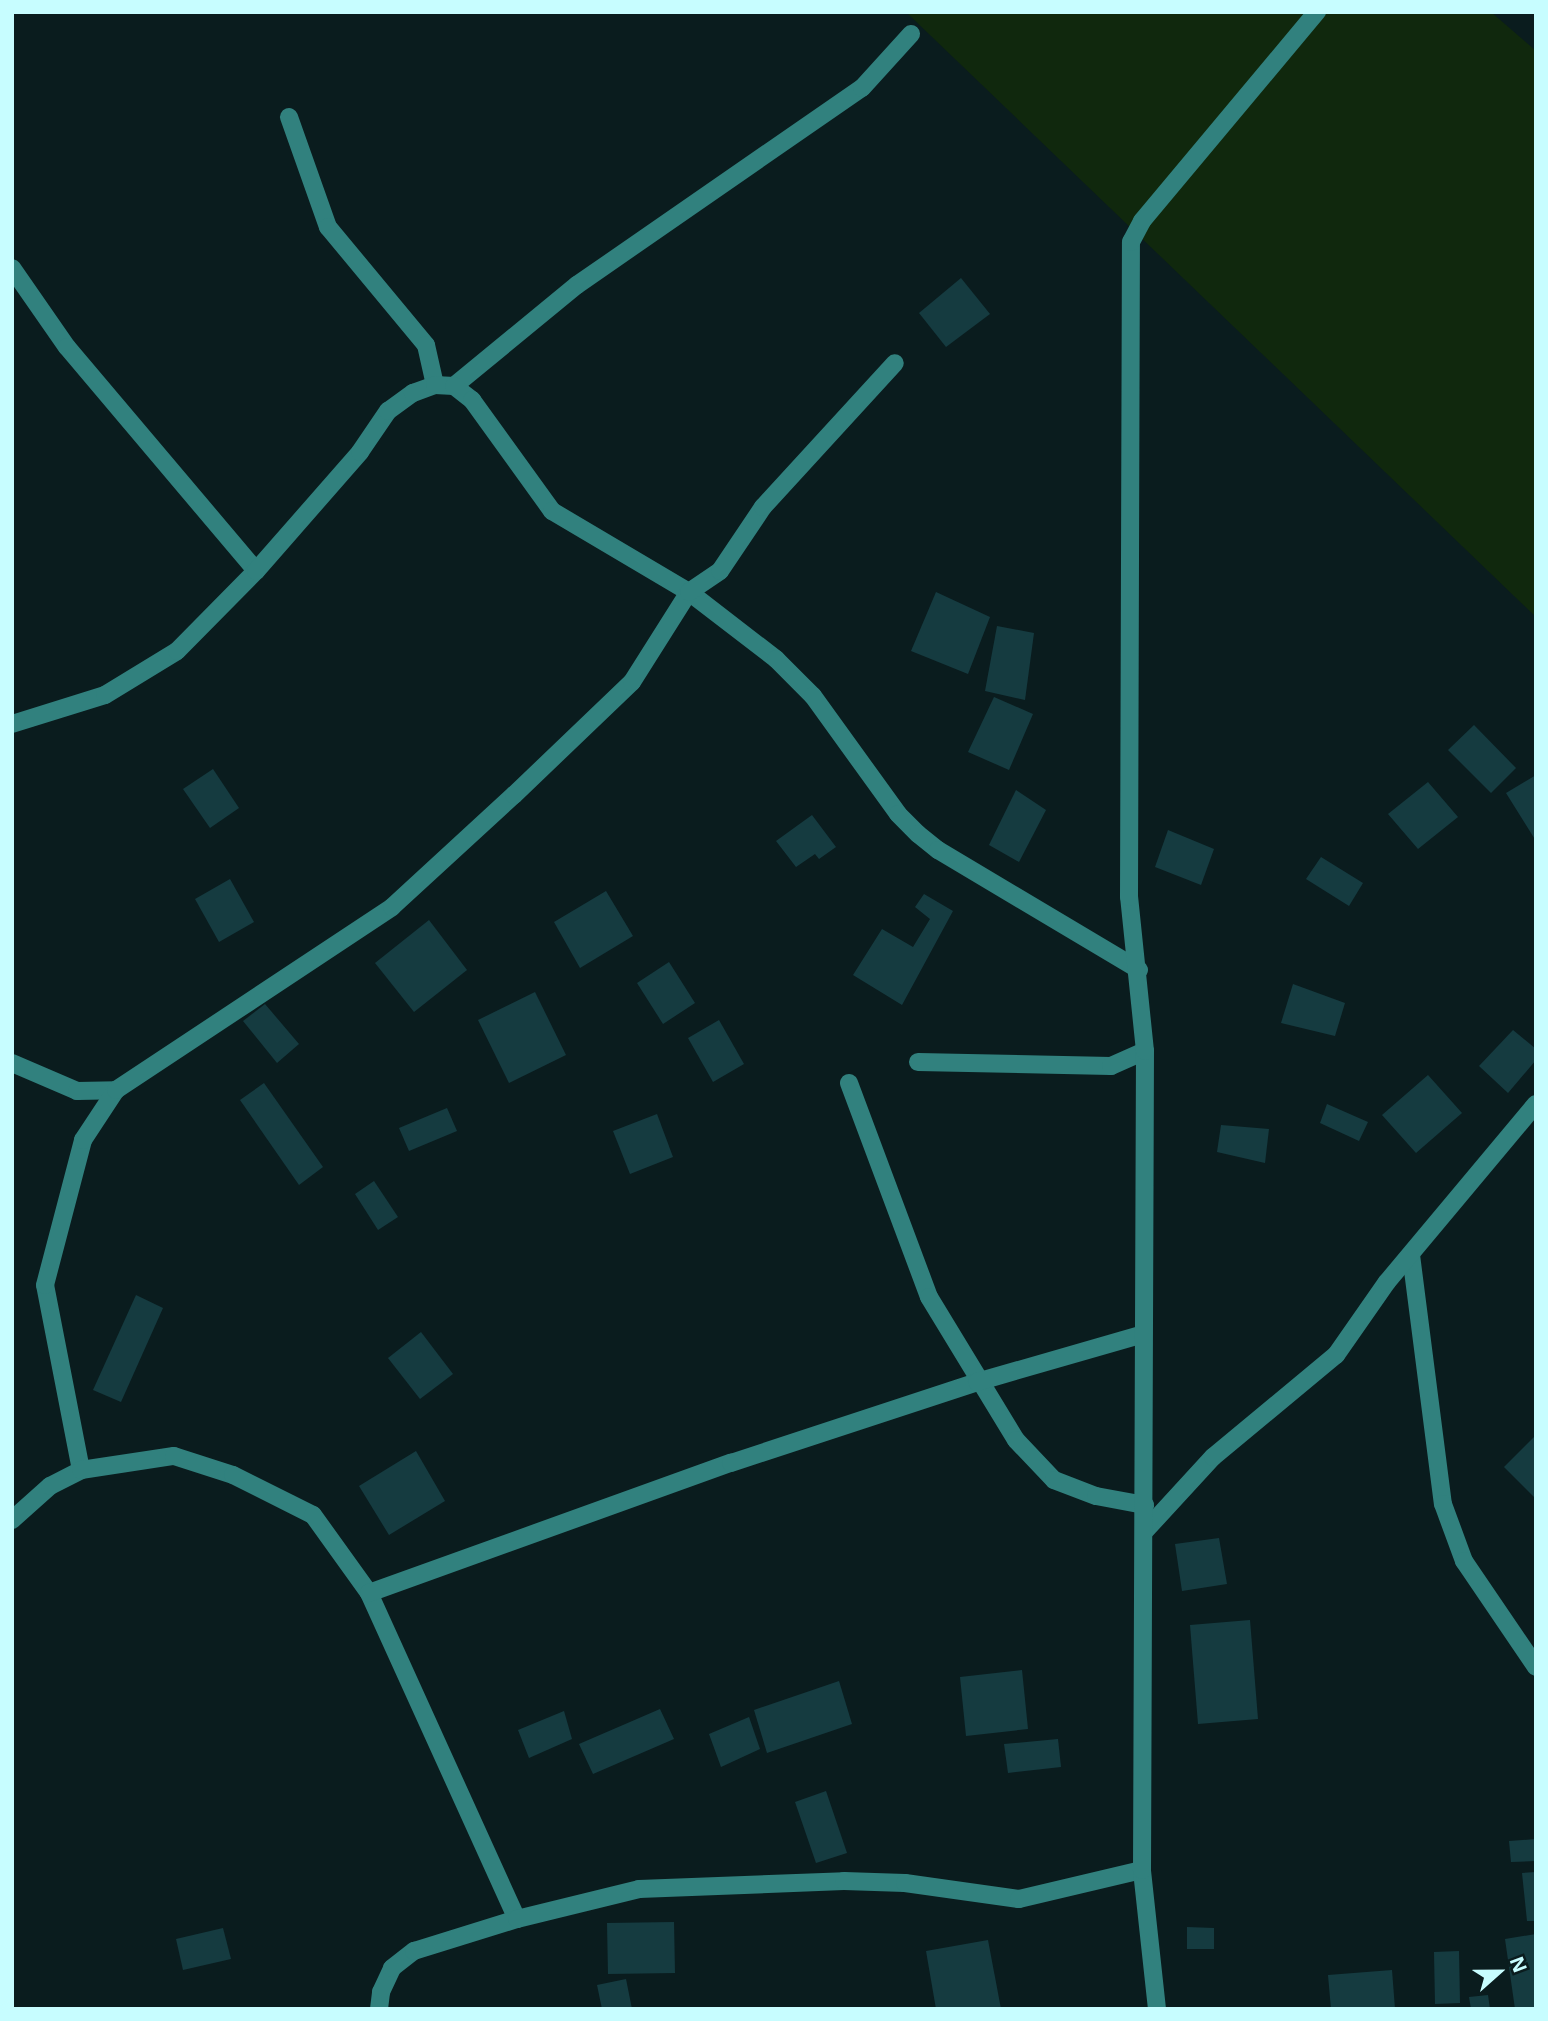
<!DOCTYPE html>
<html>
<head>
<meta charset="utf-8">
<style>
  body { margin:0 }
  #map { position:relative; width:1548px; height:2021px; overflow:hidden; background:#0a1c1e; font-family:"Open Sans",sans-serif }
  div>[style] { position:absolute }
  .green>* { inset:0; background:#10280d }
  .building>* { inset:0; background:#153b40 }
  .minor>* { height:18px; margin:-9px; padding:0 9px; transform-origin:9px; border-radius:9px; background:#31817e }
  span { translate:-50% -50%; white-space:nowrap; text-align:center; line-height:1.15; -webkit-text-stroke:5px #0a1c1e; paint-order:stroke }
  .frame { position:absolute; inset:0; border:14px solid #c7fdff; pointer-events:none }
  .north { position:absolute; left:1464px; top:1937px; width:70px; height:70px; -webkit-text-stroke:5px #0a1c1e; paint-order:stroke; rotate:69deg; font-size:19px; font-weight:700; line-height:28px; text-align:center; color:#c7fdff }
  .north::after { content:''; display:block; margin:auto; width:24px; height:32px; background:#c7fdff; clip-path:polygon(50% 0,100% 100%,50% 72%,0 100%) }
</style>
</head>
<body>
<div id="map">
  <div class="green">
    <div style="clip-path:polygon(906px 12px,1491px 12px,1536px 51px,1536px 617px)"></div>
  </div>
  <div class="building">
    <div style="clip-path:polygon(961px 278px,990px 314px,946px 347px,919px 313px)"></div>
    <div style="clip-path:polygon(936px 592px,990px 617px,968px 674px,911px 651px)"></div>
    <div style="clip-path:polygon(997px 626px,1034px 633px,1025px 700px,985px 691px)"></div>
    <div style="clip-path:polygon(994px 697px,1033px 714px,1009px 770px,968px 752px)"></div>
    <div style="clip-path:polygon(1474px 725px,1516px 768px,1491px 793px,1448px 750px)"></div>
    <div style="clip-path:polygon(213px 769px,239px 808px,210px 828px,183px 789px)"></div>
    <div style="clip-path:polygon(1536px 775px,1536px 841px,1506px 793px)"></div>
    <div style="clip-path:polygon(1428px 782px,1458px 817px,1418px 849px,1388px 814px)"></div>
    <div style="clip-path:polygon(1016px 790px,1046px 810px,1019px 862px,989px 845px)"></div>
    <div style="clip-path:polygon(812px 815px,836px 847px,819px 859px,815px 854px,796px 867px,776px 841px)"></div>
    <div style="clip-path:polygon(1168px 830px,1214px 849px,1201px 885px,1155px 867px)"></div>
    <div style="clip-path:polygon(1321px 857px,1363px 883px,1349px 906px,1306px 879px)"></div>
    <div style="clip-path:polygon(230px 879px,254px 922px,219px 942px,195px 899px)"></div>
    <div style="clip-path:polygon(606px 891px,633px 936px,580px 968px,554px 922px)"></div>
    <div style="clip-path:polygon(924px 894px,953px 911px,902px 1005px,853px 975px,882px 929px,913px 947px,930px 919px,915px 907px)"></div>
    <div style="clip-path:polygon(429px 920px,467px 970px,414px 1012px,375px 963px)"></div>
    <div style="clip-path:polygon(669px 962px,695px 1003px,663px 1024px,637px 983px)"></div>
    <div style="clip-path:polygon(1293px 984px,1345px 1003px,1335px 1036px,1281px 1023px)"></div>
    <div style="clip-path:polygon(535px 992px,566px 1055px,509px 1083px,478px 1020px)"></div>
    <div style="clip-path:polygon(265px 1004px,299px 1044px,277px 1063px,243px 1021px)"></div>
    <div style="clip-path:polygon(719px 1020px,744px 1064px,713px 1082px,688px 1038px)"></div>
    <div style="clip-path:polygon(1513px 1030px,1536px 1049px,1536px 1060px,1508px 1093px,1479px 1066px)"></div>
    <div style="clip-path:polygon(1428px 1075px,1462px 1113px,1416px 1153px,1382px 1115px)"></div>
    <div style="clip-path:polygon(264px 1083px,323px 1167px,299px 1185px,240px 1100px)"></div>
    <div style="clip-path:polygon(1327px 1104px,1368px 1122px,1359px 1141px,1320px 1123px)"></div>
    <div style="clip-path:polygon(447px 1108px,457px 1131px,409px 1151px,399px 1128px)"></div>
    <div style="clip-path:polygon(657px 1114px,673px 1157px,630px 1174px,613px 1131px)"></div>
    <div style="clip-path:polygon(1221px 1125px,1269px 1129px,1265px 1163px,1217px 1152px)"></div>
    <div style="clip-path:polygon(374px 1181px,398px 1217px,378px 1230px,355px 1194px)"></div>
    <div style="clip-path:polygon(136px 1295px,163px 1308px,121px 1402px,93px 1390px)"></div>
    <div style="clip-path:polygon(421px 1332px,453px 1374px,420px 1399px,388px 1358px)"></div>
    <div style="clip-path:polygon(1536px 1435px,1536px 1499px,1504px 1467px)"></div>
    <div style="clip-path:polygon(416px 1451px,445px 1501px,389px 1535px,359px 1486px)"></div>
    <div style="clip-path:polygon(1219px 1538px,1227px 1584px,1182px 1591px,1175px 1544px)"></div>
    <div style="clip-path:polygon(1250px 1620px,1258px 1719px,1198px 1724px,1190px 1625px)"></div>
    <div style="clip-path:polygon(1022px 1670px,1028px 1729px,966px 1736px,960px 1677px)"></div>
    <div style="clip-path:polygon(839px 1681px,852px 1724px,767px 1753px,754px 1710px)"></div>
    <div style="clip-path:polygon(660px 1709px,674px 1739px,593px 1774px,579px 1744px)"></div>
    <div style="clip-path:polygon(564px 1711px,572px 1739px,529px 1758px,518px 1730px)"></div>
    <div style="clip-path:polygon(749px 1717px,760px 1749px,721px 1767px,709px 1734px)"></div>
    <div style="clip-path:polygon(1058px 1739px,1061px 1767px,1008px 1773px,1004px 1744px)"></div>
    <div style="clip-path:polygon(826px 1791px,847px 1853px,816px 1863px,795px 1802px)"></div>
    <div style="clip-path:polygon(1536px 1839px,1536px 1861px,1511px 1862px,1509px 1841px)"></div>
    <div style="clip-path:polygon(1536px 1872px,1536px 1921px,1527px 1921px,1522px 1873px)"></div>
    <div style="clip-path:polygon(674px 1922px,675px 1973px,608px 1974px,607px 1923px)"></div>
    <div style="clip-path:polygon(1187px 1927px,1214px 1928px,1214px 1949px,1187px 1949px)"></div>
    <div style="clip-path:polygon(223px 1928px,231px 1959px,183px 1970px,176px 1939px)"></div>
    <div style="clip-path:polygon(1536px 1934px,1536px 2009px,1515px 2009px,1505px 1939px)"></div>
    <div style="clip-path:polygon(988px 1940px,1001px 2009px,936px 2009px,926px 1951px)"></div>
    <div style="clip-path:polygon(1459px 1951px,1460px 2003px,1435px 2004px,1434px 1952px)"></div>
    <div style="clip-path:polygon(1392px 1970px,1395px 2009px,1331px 2009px,1328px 1975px)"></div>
    <div style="clip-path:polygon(626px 1979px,632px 2009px,602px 2009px,597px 1985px)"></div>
    <div style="clip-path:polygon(1488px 1995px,1490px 2009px,1471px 2009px,1469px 1997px)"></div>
  </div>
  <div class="minor">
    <div style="left:289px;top:117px;width:117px;rotate:70.5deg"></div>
    <div style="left:328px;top:227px;width:153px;rotate:50.3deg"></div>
    <div style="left:426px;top:345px;width:41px;rotate:77.3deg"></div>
    <div style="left:12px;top:268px;width:96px;rotate:55.2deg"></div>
    <div style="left:67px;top:347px;width:293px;rotate:49.8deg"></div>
    <div style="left:454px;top:386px;width:159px;rotate:-39.4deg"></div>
    <div style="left:577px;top:285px;width:346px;rotate:-34.7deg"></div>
    <div style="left:862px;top:88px;width:73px;rotate:-47.8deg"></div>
    <div style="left:12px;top:724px;width:97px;rotate:-17.3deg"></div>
    <div style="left:105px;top:695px;width:84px;rotate:-31.4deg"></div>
    <div style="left:177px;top:651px;width:112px;rotate:-45.4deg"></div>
    <div style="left:256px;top:571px;width:158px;rotate:-48.8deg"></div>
    <div style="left:360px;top:452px;width:50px;rotate:-55.7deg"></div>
    <div style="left:388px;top:411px;width:31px;rotate:-36deg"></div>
    <div style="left:413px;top:393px;width:23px;rotate:-20deg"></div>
    <div style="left:435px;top:385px;width:19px;rotate:3deg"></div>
    <div style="left:454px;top:386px;width:23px;rotate:38deg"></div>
    <div style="left:472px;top:400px;width:137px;rotate:54.2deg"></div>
    <div style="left:552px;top:511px;width:159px;rotate:30.6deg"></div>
    <div style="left:689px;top:592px;width:110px;rotate:37.6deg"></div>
    <div style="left:776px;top:659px;width:52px;rotate:45deg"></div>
    <div style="left:813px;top:696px;width:145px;rotate:54.2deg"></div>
    <div style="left:898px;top:814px;width:28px;rotate:45deg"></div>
    <div style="left:918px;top:834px;width:26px;rotate:39deg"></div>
    <div style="left:938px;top:850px;width:234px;rotate:30.8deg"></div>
    <div style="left:918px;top:1062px;width:193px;rotate:1.2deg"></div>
    <div style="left:1111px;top:1066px;width:37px;rotate:-24deg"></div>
    <div style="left:12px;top:1063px;width:71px;rotate:23.3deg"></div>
    <div style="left:77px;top:1091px;width:39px;rotate:-1deg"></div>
    <div style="left:849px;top:1083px;width:228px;rotate:69.5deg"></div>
    <div style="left:929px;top:1297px;width:167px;rotate:58.7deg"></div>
    <div style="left:1016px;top:1440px;width:55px;rotate:46.5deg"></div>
    <div style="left:1054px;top:1480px;width:45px;rotate:20.9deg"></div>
    <div style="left:1096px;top:1496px;width:50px;rotate:10.4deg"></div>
    <div style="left:1411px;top:1255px;width:251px;rotate:82.7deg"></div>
    <div style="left:1443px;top:1504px;width:61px;rotate:69.8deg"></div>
    <div style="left:1464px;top:1561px;width:128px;rotate:55.8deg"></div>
    <div style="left:81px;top:1470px;width:188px;rotate:-101deg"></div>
    <div style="left:45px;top:1285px;width:150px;rotate:-75.3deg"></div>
    <div style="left:83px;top:1140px;width:60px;rotate:-56.6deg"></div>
    <div style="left:116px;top:1090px;width:331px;rotate:-33.5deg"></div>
    <div style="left:392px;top:907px;width:166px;rotate:-42.6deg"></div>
    <div style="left:514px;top:795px;width:163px;rotate:-43.8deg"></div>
    <div style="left:632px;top:682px;width:107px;rotate:-57.7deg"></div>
    <div style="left:689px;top:592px;width:37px;rotate:-34deg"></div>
    <div style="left:720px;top:571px;width:77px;rotate:-56.1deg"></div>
    <div style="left:763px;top:507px;width:195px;rotate:-47.5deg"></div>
    <div style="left:12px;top:1520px;width:51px;rotate:-41.8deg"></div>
    <div style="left:50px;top:1486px;width:35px;rotate:-27deg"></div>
    <div style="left:81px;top:1470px;width:94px;rotate:-8.6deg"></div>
    <div style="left:174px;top:1456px;width:62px;rotate:17.9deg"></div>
    <div style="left:233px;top:1475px;width:89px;rotate:26.6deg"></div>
    <div style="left:313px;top:1515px;width:96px;rotate:54.3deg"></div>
    <div style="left:369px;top:1593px;width:358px;rotate:65.6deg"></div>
    <div style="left:1144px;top:1532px;width:102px;rotate:-47.4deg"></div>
    <div style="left:1213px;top:1457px;width:160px;rotate:-39.7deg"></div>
    <div style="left:1336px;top:1355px;width:89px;rotate:-55.1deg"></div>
    <div style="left:1387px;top:1282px;width:232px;rotate:-50.1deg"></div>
    <div style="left:369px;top:1593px;width:385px;rotate:-19.8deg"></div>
    <div style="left:731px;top:1463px;width:259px;rotate:-18.2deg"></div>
    <div style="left:977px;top:1382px;width:173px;rotate:-16.1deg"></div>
    <div style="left:379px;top:2009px;width:17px;rotate:-83deg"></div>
    <div style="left:381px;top:1992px;width:26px;rotate:-65deg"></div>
    <div style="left:392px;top:1968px;width:28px;rotate:-38deg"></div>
    <div style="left:414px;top:1951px;width:108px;rotate:-17.3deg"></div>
    <div style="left:517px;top:1919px;width:126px;rotate:-13.8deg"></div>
    <div style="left:639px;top:1889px;width:205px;rotate:-2.2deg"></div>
    <div style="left:844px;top:1881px;width:61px;rotate:1.9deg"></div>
    <div style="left:905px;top:1883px;width:115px;rotate:8deg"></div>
    <div style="left:1019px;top:1899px;width:126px;rotate:-13.3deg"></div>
    <div style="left:1157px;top:2009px;width:140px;rotate:-96.2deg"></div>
    <div style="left:1142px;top:1870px;width:819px;rotate:-89.79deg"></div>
    <div style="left:1145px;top:1051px;width:155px;rotate:-95.9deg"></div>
    <div style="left:1129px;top:897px;width:655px;rotate:-89.83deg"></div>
    <div style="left:1131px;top:242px;width:24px;rotate:-62deg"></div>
    <div style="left:1142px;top:221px;width:273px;rotate:-50.1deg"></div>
  </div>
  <div class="frame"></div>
  <div class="north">N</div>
</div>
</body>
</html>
